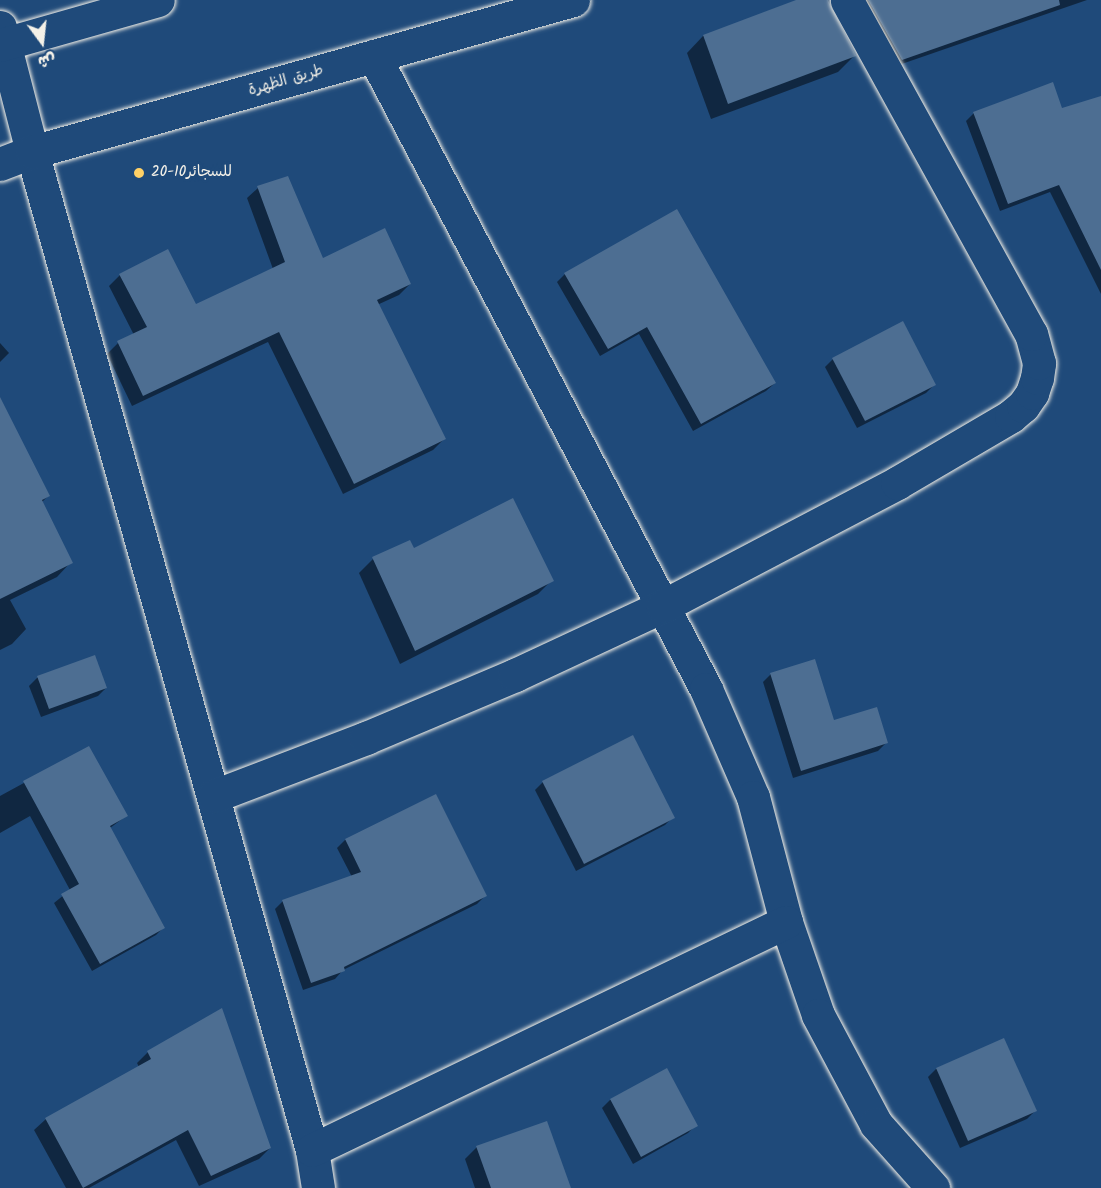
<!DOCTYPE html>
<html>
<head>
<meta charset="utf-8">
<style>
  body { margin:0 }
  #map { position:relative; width:1101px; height:1188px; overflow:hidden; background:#1f4a7a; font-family:Kalam,"Playpen Sans Arabic",sans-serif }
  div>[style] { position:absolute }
  .shadow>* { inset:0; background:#0007 }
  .building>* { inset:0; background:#4d6e92 }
  .roads { filter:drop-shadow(0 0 2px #f4f1e8) drop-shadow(0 0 2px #f4f1e8) }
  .street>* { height:33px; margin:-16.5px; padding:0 16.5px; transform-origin:16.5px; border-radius:16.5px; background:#1f4a7a }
  .primary>* { height:33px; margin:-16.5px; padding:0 16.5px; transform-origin:16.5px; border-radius:16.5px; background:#1f4a7a }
  .dots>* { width:16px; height:16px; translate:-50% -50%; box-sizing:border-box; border:3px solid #1f4a7a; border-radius:50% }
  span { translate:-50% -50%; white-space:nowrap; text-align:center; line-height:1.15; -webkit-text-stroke:6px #1f4a7a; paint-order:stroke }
  .street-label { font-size:15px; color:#f4f1e8 }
  .poi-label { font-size:15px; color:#f4f1e8 }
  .left { translate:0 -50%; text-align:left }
  .north { position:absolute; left:12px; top:12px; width:60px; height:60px; -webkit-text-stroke:4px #1f4a7a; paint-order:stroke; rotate:165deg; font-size:16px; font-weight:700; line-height:24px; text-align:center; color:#f4f1e8 }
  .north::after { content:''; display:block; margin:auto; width:21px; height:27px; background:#f4f1e8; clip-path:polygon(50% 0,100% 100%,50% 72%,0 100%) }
</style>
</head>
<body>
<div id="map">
  <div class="shadow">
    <div style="clip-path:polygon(800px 0,828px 0,854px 56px,838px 72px,711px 119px,687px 53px,703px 36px)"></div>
    <div style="clip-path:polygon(855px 0,1087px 0,893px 67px)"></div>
    <div style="clip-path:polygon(1101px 97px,1101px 294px,1050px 192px,1000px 211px,966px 121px,974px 113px,1062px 110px)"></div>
    <div style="clip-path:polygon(258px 188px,322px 260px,410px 284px,399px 295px,377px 305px,444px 439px,433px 450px,343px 494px,268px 342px,132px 406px,107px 354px,118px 343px,134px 335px,109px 286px,120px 275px,195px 306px,273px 269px,247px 198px)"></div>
    <div style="clip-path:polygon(565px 274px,775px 383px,766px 391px,693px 431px,639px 334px,600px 356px,557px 282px)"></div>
    <div style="clip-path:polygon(0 343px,9px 353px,0 362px)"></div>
    <div style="clip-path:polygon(833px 359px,934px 385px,926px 393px,857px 428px,825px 367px)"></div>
    <div style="clip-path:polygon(0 400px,48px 496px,42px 502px,71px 562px,57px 577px,10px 600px,26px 629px,12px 644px,0 650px)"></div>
    <div style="clip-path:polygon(413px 550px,552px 580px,538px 594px,400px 664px,359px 573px,373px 559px)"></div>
    <div style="clip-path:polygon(95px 657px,106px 688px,98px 696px,41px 717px,29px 686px,37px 678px)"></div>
    <div style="clip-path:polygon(771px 674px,833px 722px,886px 743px,878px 751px,793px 778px,763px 682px)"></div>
    <div style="clip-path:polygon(88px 748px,126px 816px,110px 828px,164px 927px,156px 935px,92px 971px,54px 903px,70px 890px,30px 816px,0 833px,0 796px)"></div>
    <div style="clip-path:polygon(543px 782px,673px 817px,665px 825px,576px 871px,535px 790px)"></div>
    <div style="clip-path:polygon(435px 796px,485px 896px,477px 904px,343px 970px,335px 979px,303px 990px,275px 909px,283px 901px,352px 877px,337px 848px,345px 840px)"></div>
    <div style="clip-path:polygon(1004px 1040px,1035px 1111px,1027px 1119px,960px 1148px,928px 1077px,936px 1069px)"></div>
    <div style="clip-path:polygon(148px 1052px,270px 1148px,259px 1159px,199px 1186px,176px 1140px,89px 1188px,66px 1188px,34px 1130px,46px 1119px,139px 1067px,137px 1063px)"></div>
    <div style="clip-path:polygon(667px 1070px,696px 1125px,688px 1133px,633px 1164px,602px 1108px,610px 1100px)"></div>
    <div style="clip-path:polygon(477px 1147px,569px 1188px,475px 1188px,465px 1159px)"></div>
  </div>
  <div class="building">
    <div style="clip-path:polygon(796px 0,828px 0,856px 56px,728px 104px,703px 35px)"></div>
    <div style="clip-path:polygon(868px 0,1059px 0,1060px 5px,902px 60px)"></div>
    <div style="clip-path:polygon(1053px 82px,1062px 108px,1101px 96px,1101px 270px,1059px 185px,1008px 204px,973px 112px)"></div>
    <div style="clip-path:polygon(288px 176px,323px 258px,385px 228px,411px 284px,377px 300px,446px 439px,354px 484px,279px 332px,143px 396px,117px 341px,147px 327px,119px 274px,168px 249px,196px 304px,285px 262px,257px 186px)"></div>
    <div style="clip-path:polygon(677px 209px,776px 383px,701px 424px,647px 327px,608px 349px,564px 273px)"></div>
    <div style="clip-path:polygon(903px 321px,936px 385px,865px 421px,832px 358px)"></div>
    <div style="clip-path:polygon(0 397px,50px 496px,42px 500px,73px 563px,0 599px)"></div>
    <div style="clip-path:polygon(513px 498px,554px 581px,415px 651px,372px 557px,410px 540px,414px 548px)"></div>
    <div style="clip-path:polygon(95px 655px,107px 688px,49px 709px,37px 676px)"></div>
    <div style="clip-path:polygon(815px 659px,834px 720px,877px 707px,888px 743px,801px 771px,770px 673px)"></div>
    <div style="clip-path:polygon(633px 735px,675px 818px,584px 864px,542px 781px)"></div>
    <div style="clip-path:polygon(89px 746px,128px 816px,110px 826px,165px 928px,100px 964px,61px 894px,79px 884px,23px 781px)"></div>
    <div style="clip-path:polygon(436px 794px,487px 896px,344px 967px,345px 971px,311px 983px,282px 900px,361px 872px,345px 839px)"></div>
    <div style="clip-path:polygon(222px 1008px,271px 1148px,211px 1176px,188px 1130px,83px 1188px,45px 1118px,151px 1059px,147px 1051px)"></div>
    <div style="clip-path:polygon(1004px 1038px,1037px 1111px,968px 1141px,936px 1068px)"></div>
    <div style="clip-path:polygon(667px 1068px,698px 1126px,641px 1157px,610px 1099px)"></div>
    <div style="clip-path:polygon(547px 1121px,571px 1188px,491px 1188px,476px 1146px)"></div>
  </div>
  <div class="roads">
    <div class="street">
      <div style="left:0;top:27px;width:129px;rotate:75.6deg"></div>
      <div style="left:32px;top:152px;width:1037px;rotate:74.33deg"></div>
      <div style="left:312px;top:1150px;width:38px;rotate:81deg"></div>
      <div style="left:374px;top:56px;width:715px;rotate:62.32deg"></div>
      <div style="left:706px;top:689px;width:118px;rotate:66.5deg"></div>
      <div style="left:753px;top:797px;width:129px;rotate:75.2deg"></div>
      <div style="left:786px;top:922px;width:98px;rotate:71deg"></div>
      <div style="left:818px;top:1015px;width:123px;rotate:62deg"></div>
      <div style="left:876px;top:1124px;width:86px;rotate:48.3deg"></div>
      <div style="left:214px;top:796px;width:163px;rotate:-20.9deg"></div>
      <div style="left:366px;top:738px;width:162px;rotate:-22.9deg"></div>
      <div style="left:515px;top:675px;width:163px;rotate:-25deg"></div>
      <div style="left:663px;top:606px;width:264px;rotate:-27.7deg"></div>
      <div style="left:897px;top:483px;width:132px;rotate:-30.4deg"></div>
      <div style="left:1011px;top:416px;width:16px;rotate:-40deg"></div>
      <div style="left:1023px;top:406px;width:16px;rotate:-55deg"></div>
      <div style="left:1032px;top:393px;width:16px;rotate:-72deg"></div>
      <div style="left:1037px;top:378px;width:15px;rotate:-82deg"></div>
      <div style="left:1039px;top:363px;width:30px;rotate:-105deg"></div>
      <div style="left:1031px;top:334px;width:381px;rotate:-118.9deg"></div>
      <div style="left:312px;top:1150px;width:526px;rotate:-25.69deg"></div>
    </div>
    <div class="primary">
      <div style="left:0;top:45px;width:164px;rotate:-15.9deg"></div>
      <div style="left:0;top:164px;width:34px;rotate:-21deg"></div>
      <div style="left:32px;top:152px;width:562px;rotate:-15.69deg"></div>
    </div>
  </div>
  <div class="dots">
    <div style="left:139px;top:173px;background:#ffd166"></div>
  </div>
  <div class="street-label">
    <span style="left:286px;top:81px;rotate:-16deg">طريق الظهرة</span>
  </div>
  <div class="poi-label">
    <span class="left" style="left:151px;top:173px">20-10للسجائر</span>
  </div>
  <div class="north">ش</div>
</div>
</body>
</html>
